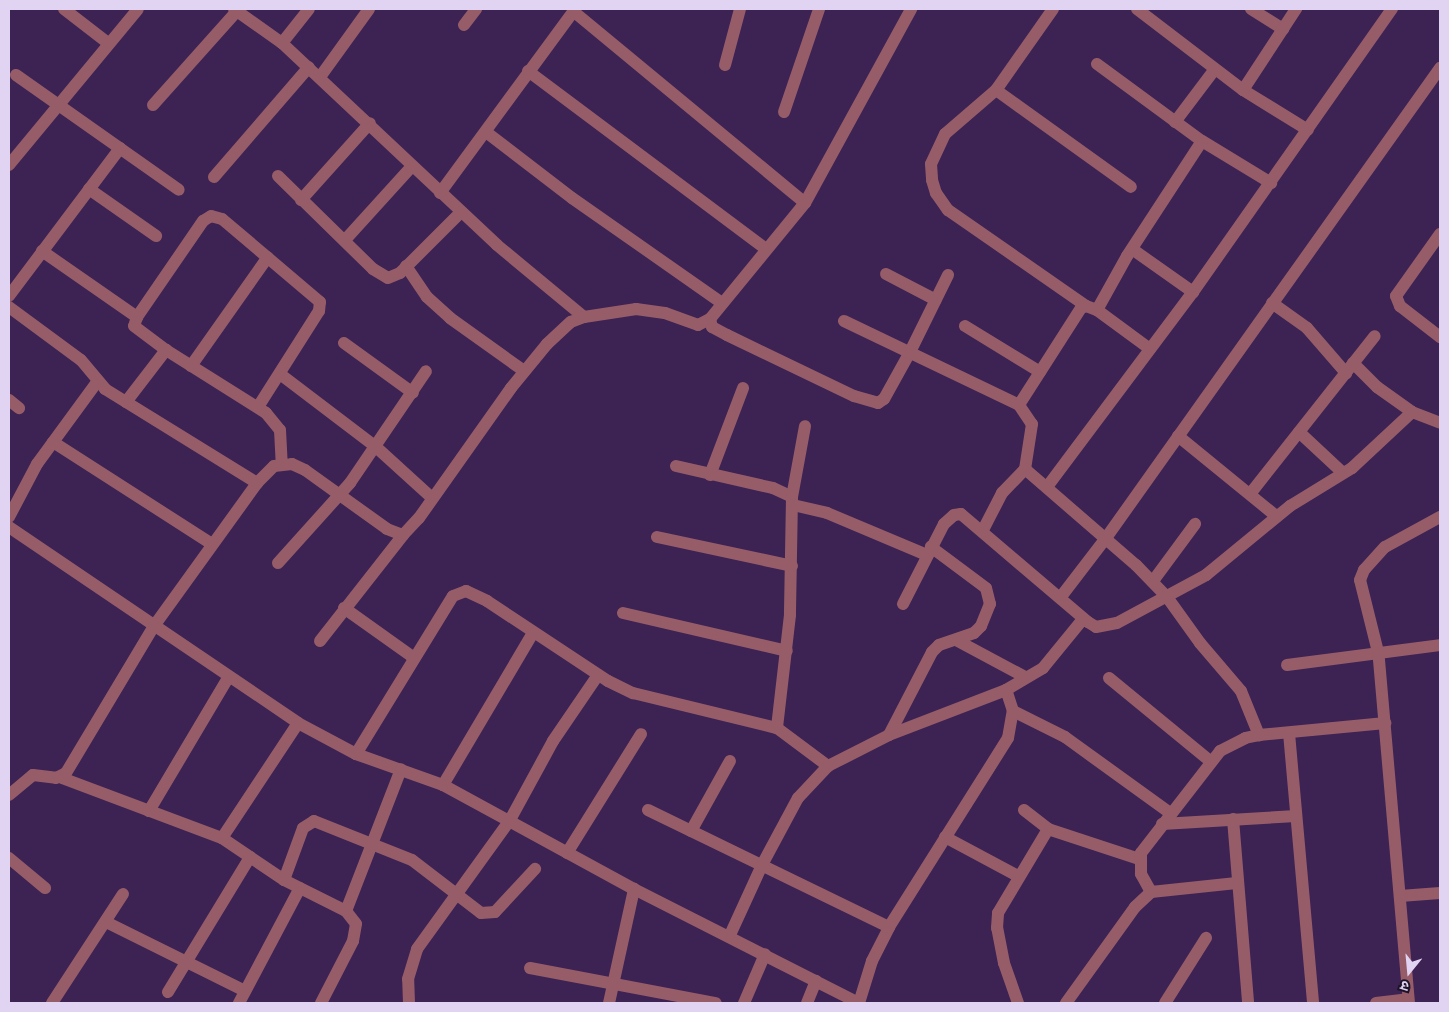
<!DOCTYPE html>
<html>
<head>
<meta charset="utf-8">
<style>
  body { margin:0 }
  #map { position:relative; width:1449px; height:1012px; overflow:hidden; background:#3d2254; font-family:"Public Sans","Noto Sans Devanagari",sans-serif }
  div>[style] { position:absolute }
  .minor>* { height:12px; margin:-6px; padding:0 6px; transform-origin:6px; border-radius:6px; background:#965d69 }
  span { translate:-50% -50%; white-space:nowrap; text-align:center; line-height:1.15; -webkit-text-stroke:4px #1e1329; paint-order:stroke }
  .frame { position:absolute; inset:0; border:10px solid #e1d3f2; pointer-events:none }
  .north { position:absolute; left:1384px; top:947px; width:50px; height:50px; -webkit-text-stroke:4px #1e1329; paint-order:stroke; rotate:197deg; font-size:14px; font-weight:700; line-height:20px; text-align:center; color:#e1d3f2 }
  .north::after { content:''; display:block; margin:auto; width:18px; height:22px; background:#e1d3f2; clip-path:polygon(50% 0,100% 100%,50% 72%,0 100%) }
</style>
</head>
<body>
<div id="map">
  <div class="minor">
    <div style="left:64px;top:9px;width:56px;rotate:37.7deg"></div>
    <div style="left:234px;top:9px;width:59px;rotate:35.3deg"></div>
    <div style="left:282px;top:43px;width:295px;rotate:43.2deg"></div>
    <div style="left:497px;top:245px;width:113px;rotate:39.6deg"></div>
    <div style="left:1053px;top:9px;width:99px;rotate:125.1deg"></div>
    <div style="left:996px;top:90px;width:67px;rotate:139.2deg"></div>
    <div style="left:945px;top:134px;width:33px;rotate:115deg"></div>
    <div style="left:931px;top:164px;width:16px;rotate:86deg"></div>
    <div style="left:932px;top:180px;width:14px;rotate:73deg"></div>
    <div style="left:936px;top:193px;width:21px;rotate:55deg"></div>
    <div style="left:948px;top:210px;width:168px;rotate:34.8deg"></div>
    <div style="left:1137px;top:9px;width:133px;rotate:37.4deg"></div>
    <div style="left:1243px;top:90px;width:76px;rotate:31.6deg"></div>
    <div style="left:1251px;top:9px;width:38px;rotate:32deg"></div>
    <div style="left:573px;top:11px;width:301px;rotate:39.6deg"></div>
    <div style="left:464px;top:25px;width:20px;rotate:-53deg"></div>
    <div style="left:282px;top:43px;width:43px;rotate:-51.5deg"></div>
    <div style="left:1097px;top:64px;width:130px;rotate:36.3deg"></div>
    <div style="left:1202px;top:141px;width:81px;rotate:31.3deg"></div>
    <div style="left:725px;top:65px;width:58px;rotate:-75deg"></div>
    <div style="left:528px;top:71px;width:297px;rotate:36.8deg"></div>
    <div style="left:16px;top:75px;width:199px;rotate:35.2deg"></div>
    <div style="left:320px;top:77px;width:84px;rotate:-54.2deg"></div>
    <div style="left:996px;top:90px;width:166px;rotate:35.7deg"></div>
    <div style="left:1243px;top:90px;width:97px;rotate:-56.8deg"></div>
    <div style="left:153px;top:105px;width:126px;rotate:-48.2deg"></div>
    <div style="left:784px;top:112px;width:109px;rotate:-71.2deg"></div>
    <div style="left:1175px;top:122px;width:66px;rotate:-53deg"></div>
    <div style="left:486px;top:132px;width:108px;rotate:37.5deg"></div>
    <div style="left:572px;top:198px;width:183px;rotate:35deg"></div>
    <div style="left:9px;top:165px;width:202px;rotate:-50.4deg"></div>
    <div style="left:278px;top:176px;width:133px;rotate:44.4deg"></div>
    <div style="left:373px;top:269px;width:17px;rotate:31deg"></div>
    <div style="left:388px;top:278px;width:13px;rotate:-23deg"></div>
    <div style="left:400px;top:273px;width:86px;rotate:-45deg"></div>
    <div style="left:214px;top:177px;width:145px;rotate:-49.2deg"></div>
    <div style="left:89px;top:189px;width:82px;rotate:35deg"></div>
    <div style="left:440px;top:193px;width:228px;rotate:-53.7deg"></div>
    <div style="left:301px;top:200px;width:103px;rotate:-48.1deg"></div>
    <div style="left:1440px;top:234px;width:76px;rotate:125.4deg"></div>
    <div style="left:1396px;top:296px;width:11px;rotate:68deg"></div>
    <div style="left:1400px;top:306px;width:51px;rotate:37.8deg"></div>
    <div style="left:345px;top:240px;width:100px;rotate:-47.8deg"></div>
    <div style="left:1132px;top:249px;width:75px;rotate:35.2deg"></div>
    <div style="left:42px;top:251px;width:116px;rotate:34.8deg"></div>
    <div style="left:406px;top:266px;width:37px;rotate:56deg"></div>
    <div style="left:427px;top:297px;width:31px;rotate:42deg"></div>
    <div style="left:450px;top:318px;width:91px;rotate:35.6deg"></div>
    <div style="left:886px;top:274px;width:56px;rotate:27.5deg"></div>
    <div style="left:9px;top:296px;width:185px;rotate:-53.1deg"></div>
    <div style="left:1272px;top:303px;width:43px;rotate:35.5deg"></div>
    <div style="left:1307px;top:328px;width:60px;rotate:49.1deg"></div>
    <div style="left:9px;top:307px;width:89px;rotate:36.4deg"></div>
    <div style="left:81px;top:360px;width:38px;rotate:50deg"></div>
    <div style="left:105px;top:389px;width:179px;rotate:31.7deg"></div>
    <div style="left:1097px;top:310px;width:62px;rotate:-60.9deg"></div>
    <div style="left:1127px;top:256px;width:137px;rotate:-56.9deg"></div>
    <div style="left:710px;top:319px;width:8px;rotate:76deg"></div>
    <div style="left:712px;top:327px;width:17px;rotate:28deg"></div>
    <div style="left:727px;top:335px;width:141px;rotate:25.7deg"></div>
    <div style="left:854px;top:396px;width:25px;rotate:16deg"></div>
    <div style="left:878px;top:403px;width:7px;rotate:-34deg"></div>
    <div style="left:884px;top:399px;width:54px;rotate:-61deg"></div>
    <div style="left:910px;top:352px;width:86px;rotate:-63.7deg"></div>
    <div style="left:844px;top:321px;width:194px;rotate:25.6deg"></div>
    <div style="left:965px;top:326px;width:88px;rotate:31.5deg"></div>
    <div style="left:344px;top:343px;width:85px;rotate:35.9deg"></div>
    <div style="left:1150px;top:349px;width:66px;rotate:-143.7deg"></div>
    <div style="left:1097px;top:310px;width:12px;rotate:-160deg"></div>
    <div style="left:1086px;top:306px;width:5px;rotate:158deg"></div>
    <div style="left:1081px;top:308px;width:115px;rotate:122.6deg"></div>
    <div style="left:1019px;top:405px;width:23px;rotate:56deg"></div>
    <div style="left:1032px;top:424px;width:46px;rotate:98.8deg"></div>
    <div style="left:1025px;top:469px;width:147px;rotate:40.9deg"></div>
    <div style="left:1136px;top:565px;width:45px;rotate:45.9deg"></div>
    <div style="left:1167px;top:597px;width:57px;rotate:54.3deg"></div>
    <div style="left:1200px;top:643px;width:63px;rotate:49.5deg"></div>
    <div style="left:1241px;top:691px;width:48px;rotate:67.8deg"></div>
    <div style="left:1353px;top:363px;width:34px;rotate:45deg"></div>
    <div style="left:1377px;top:387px;width:43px;rotate:35.5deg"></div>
    <div style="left:1412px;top:412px;width:30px;rotate:21deg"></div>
    <div style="left:191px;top:366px;width:133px;rotate:-54.8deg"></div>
    <div style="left:280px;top:374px;width:121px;rotate:37.2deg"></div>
    <div style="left:376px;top:447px;width:76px;rotate:42.3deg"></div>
    <div style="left:9px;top:400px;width:13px;rotate:39deg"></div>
    <div style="left:126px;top:402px;width:66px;rotate:-52.4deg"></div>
    <div style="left:258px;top:407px;width:114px;rotate:-57.6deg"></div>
    <div style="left:319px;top:311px;width:9px;rotate:-84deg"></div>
    <div style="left:320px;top:302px;width:128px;rotate:-139.7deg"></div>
    <div style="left:222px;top:219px;width:11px;rotate:-165deg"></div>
    <div style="left:211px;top:216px;width:9px;rotate:148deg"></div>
    <div style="left:203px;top:221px;width:116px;rotate:124.5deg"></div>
    <div style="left:137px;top:317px;width:9px;rotate:108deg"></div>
    <div style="left:134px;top:326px;width:40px;rotate:37deg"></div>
    <div style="left:166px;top:350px;width:118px;rotate:32.2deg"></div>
    <div style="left:266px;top:413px;width:22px;rotate:51deg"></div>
    <div style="left:280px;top:430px;width:33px;rotate:87deg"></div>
    <div style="left:1299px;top:432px;width:60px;rotate:43deg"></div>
    <div style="left:1178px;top:436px;width:127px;rotate:39.2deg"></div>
    <div style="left:53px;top:442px;width:189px;rotate:32.7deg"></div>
    <div style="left:676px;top:466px;width:99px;rotate:12.8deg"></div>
    <div style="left:773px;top:488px;width:21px;rotate:25deg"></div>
    <div style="left:792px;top:497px;width:118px;rotate:91deg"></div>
    <div style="left:790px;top:615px;width:114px;rotate:96.6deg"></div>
    <div style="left:710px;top:475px;width:93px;rotate:-69.2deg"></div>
    <div style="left:1047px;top:487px;width:244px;rotate:-53.2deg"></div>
    <div style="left:1193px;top:292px;width:346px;rotate:-54.9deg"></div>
    <div style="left:1250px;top:494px;width:201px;rotate:-51.7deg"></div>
    <div style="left:792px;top:497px;width:72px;rotate:-79.6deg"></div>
    <div style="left:793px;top:505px;width:35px;rotate:13deg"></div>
    <div style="left:827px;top:513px;width:108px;rotate:22.8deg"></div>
    <div style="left:9px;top:517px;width:60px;rotate:-62.2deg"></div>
    <div style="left:37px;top:464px;width:102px;rotate:-53.8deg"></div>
    <div style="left:9px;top:527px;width:349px;rotate:34.1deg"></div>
    <div style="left:298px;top:723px;width:66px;rotate:28.1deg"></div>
    <div style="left:356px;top:754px;width:92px;rotate:19.6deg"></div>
    <div style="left:443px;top:785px;width:217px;rotate:28.6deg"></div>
    <div style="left:634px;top:889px;width:252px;rotate:26.9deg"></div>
    <div style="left:859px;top:1003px;width:44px;rotate:-72.8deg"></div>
    <div style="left:872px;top:961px;width:38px;rotate:-63deg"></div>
    <div style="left:889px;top:927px;width:223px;rotate:-57.8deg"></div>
    <div style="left:1008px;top:738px;width:27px;rotate:-80deg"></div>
    <div style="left:1013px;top:711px;width:22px;rotate:-108deg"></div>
    <div style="left:983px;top:530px;width:42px;rotate:-62.8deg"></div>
    <div style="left:1002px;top:493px;width:33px;rotate:-46deg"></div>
    <div style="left:657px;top:537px;width:138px;rotate:12.1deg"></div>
    <div style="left:278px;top:563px;width:108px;rotate:-48deg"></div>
    <div style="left:350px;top:483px;width:135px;rotate:-55.8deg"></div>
    <div style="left:1153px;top:581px;width:71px;rotate:-53.6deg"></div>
    <div style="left:1060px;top:598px;width:76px;rotate:-52.5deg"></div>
    <div style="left:1106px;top:538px;width:577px;rotate:-54.6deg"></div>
    <div style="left:903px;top:604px;width:90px;rotate:-62.9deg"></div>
    <div style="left:944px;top:524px;width:13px;rotate:-42deg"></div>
    <div style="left:954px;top:515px;width:7px;rotate:-8deg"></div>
    <div style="left:961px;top:514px;width:167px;rotate:40.4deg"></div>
    <div style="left:1088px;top:622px;width:9px;rotate:32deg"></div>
    <div style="left:1096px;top:627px;width:21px;rotate:-11deg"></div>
    <div style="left:1117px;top:623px;width:101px;rotate:-28.3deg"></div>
    <div style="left:1206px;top:575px;width:109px;rotate:-39.4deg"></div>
    <div style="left:1290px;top:506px;width:73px;rotate:-31.5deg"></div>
    <div style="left:1352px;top:468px;width:82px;rotate:-43deg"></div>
    <div style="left:344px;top:608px;width:86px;rotate:35.5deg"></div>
    <div style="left:623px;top:613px;width:168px;rotate:13deg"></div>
    <div style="left:956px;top:640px;width:78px;rotate:28.2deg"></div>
    <div style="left:320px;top:641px;width:135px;rotate:-51.9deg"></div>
    <div style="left:1287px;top:665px;width:154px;rotate:-7.4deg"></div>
    <div style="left:1109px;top:678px;width:131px;rotate:39.4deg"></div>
    <div style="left:1013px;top:711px;width:58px;rotate:26.6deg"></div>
    <div style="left:1065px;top:737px;width:130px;rotate:35.9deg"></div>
    <div style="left:1289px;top:733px;width:271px;rotate:84.9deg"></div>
    <div style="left:889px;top:735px;width:93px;rotate:-62.6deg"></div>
    <div style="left:932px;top:652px;width:10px;rotate:-45deg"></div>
    <div style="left:939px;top:645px;width:37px;rotate:-19deg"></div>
    <div style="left:974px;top:633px;width:10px;rotate:-45deg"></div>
    <div style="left:981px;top:626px;width:24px;rotate:-68deg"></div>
    <div style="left:990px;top:604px;width:16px;rotate:-104deg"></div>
    <div style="left:986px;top:588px;width:69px;rotate:-143.3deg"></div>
    <div style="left:356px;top:754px;width:185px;rotate:-58.5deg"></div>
    <div style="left:453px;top:596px;width:14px;rotate:-21deg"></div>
    <div style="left:466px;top:591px;width:23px;rotate:25deg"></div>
    <div style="left:487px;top:601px;width:145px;rotate:33.5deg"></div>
    <div style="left:608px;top:681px;width:28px;rotate:26deg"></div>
    <div style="left:633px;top:693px;width:148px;rotate:13.7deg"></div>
    <div style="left:777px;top:728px;width:64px;rotate:36.7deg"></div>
    <div style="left:62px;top:778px;width:171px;rotate:20.6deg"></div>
    <div style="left:222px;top:838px;width:75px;rotate:34.1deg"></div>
    <div style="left:284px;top:880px;width:69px;rotate:26.6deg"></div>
    <div style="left:346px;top:911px;width:16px;rotate:52deg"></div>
    <div style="left:356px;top:924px;width:17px;rotate:100deg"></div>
    <div style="left:353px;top:941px;width:70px;rotate:117.3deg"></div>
    <div style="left:443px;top:785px;width:177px;rotate:-59.4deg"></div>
    <div style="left:9px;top:795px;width:31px;rotate:-40deg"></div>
    <div style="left:33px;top:775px;width:23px;rotate:7deg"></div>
    <div style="left:56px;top:778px;width:11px;rotate:-27deg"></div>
    <div style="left:66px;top:773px;width:171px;rotate:-59.1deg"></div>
    <div style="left:154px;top:626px;width:176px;rotate:-54.2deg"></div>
    <div style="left:257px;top:483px;width:24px;rotate:-45deg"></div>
    <div style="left:274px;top:466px;width:18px;rotate:-6deg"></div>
    <div style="left:292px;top:464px;width:14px;rotate:25deg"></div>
    <div style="left:305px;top:470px;width:101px;rotate:35.7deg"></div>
    <div style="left:387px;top:529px;width:17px;rotate:21deg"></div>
    <div style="left:403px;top:535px;width:23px;rotate:-47deg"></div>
    <div style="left:419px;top:518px;width:159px;rotate:-54.7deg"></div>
    <div style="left:511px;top:388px;width:57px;rotate:-50.7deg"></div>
    <div style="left:547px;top:344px;width:33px;rotate:-43deg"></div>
    <div style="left:571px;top:322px;width:14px;rotate:-21deg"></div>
    <div style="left:584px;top:317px;width:53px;rotate:-8.7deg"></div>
    <div style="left:636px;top:309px;width:29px;rotate:8deg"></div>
    <div style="left:665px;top:313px;width:35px;rotate:20deg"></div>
    <div style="left:698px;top:325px;width:13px;rotate:-27deg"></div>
    <div style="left:710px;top:319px;width:150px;rotate:-50.7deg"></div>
    <div style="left:805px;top:203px;width:221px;rotate:-61.3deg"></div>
    <div style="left:648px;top:810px;width:268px;rotate:25.9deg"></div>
    <div style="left:1024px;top:810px;width:31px;rotate:38deg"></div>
    <div style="left:1048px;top:829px;width:96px;rotate:18.2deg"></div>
    <div style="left:149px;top:811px;width:155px;rotate:-59.3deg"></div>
    <div style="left:1233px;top:819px;width:185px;rotate:85.3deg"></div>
    <div style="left:1162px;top:824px;width:134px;rotate:-3.4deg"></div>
    <div style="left:691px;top:831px;width:80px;rotate:-60.9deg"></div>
    <div style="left:945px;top:837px;width:83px;rotate:28.1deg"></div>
    <div style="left:222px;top:838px;width:138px;rotate:-56.5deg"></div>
    <div style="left:567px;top:853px;width:140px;rotate:-58.1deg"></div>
    <div style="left:9px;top:858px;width:47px;rotate:39.8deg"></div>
    <div style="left:284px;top:880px;width:55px;rotate:-69.9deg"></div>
    <div style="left:303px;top:828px;width:13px;rotate:-32deg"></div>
    <div style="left:314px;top:821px;width:105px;rotate:21.7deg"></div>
    <div style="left:412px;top:860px;width:87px;rotate:37.5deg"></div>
    <div style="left:481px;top:913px;width:14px;rotate:-4deg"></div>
    <div style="left:495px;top:912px;width:59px;rotate:-47.1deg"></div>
    <div style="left:1151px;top:892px;width:21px;rotate:-119deg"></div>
    <div style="left:1141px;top:874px;width:21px;rotate:-90deg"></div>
    <div style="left:1141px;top:853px;width:129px;rotate:-52.2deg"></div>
    <div style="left:1220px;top:751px;width:28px;rotate:-27deg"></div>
    <div style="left:1245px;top:738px;width:14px;rotate:-12deg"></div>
    <div style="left:1259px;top:735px;width:127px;rotate:-5.4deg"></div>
    <div style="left:1400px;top:896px;width:40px;rotate:-4.3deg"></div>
    <div style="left:346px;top:911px;width:152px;rotate:-68.8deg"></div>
    <div style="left:106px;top:922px;width:155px;rotate:26.4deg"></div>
    <div style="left:730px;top:935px;width:77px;rotate:-65.4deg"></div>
    <div style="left:762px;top:865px;width:76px;rotate:-61.8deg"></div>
    <div style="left:798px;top:798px;width:44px;rotate:-46.8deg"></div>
    <div style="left:828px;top:766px;width:68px;rotate:-26.9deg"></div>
    <div style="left:889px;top:735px;width:125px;rotate:-21deg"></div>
    <div style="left:1006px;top:690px;width:43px;rotate:-30.7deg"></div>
    <div style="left:1043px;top:668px;width:63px;rotate:-50.8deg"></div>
    <div style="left:530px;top:968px;width:189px;rotate:10.7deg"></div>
    <div style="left:168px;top:992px;width:158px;rotate:-58.7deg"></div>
    <div style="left:52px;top:1003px;width:130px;rotate:-56.9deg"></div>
    <div style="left:239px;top:1003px;width:130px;rotate:-62.1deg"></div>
    <div style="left:409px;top:1003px;width:24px;rotate:-92deg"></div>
    <div style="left:408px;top:979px;width:31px;rotate:-73deg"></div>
    <div style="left:417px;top:949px;width:159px;rotate:-54.2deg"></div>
    <div style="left:510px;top:820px;width:90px;rotate:-61.4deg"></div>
    <div style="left:553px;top:741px;width:80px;rotate:-55.7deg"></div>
    <div style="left:609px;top:1003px;width:117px;rotate:-77.6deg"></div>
    <div style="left:744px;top:1003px;width:53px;rotate:-66.8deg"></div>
    <div style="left:807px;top:1003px;width:24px;rotate:-68deg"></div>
    <div style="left:1018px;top:1003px;width:42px;rotate:-109.3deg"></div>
    <div style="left:1004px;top:963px;width:36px;rotate:-101deg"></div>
    <div style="left:997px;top:928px;width:15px;rotate:-86deg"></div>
    <div style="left:998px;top:913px;width:98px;rotate:-59.2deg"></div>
    <div style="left:1066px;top:1003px;width:118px;rotate:-54.3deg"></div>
    <div style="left:1135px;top:907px;width:22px;rotate:-43deg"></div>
    <div style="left:1151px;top:892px;width:86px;rotate:-6deg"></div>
    <div style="left:1165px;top:1003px;width:77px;rotate:-57.8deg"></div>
    <div style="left:1376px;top:1003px;width:32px;rotate:-7deg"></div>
    <div style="left:1409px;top:1003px;width:352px;rotate:-95deg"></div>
    <div style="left:1378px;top:652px;width:74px;rotate:-104deg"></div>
    <div style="left:1360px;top:580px;width:11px;rotate:-68deg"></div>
    <div style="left:1364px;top:570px;width:31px;rotate:-48deg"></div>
    <div style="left:1385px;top:547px;width:63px;rotate:-28.6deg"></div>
  </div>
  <div class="frame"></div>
  <div class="north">उ</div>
</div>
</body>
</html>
